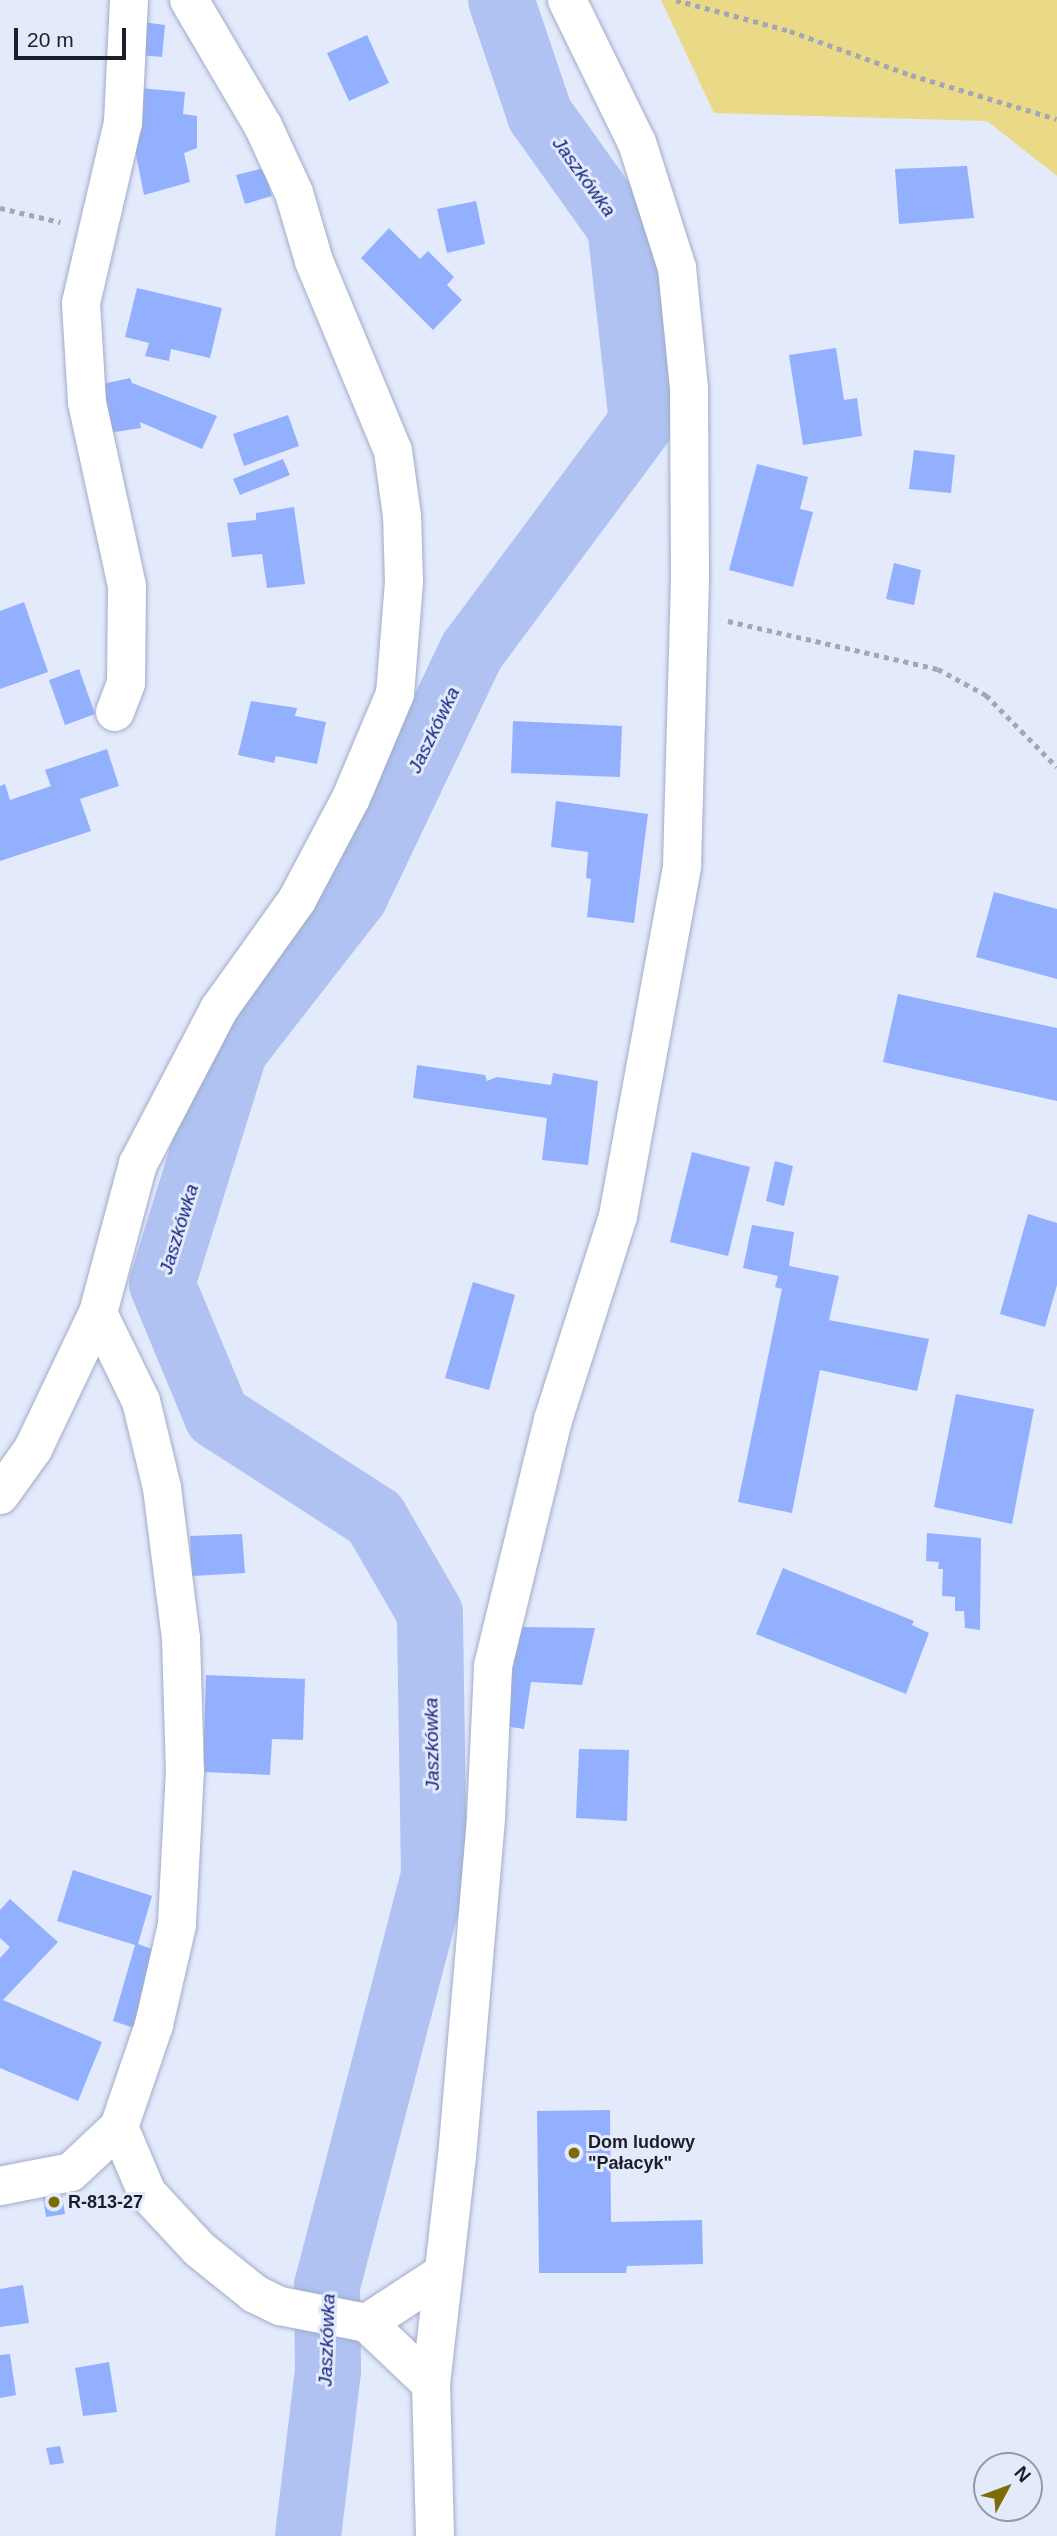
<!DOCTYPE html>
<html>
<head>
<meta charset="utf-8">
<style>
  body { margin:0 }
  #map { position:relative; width:1057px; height:2536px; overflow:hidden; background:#e3eafc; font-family:Helvetica,sans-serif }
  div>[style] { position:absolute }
  .green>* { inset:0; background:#ead987 }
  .river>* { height:66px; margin:-33px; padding:0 33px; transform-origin:33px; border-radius:33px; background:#afc2f1 }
  .building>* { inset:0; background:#93b0fe }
  .path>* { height:4.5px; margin-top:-2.25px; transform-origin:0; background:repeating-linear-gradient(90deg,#a1a7b7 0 5px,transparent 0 10px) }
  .roads { filter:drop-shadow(0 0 2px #a1acc8) drop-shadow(0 0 2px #a1acc8) }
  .street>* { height:38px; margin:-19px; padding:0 19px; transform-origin:19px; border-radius:19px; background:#fff }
  .secondary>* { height:38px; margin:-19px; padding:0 19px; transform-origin:19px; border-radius:19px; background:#fff }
  .dots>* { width:19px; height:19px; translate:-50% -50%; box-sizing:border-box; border:4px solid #e3eafc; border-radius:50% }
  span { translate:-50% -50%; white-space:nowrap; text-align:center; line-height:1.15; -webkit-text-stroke:6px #e3eafc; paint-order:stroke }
  .poi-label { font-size:18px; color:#1b1f2a; font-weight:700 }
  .left { translate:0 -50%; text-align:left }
  .water-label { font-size:19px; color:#142279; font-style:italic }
  .north { position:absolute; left:973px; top:2452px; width:70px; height:70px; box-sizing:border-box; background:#e3eafc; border:2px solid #9399a8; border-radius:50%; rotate:49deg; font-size:19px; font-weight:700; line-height:28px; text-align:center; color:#1b1f2a }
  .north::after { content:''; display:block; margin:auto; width:24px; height:32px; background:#7d6c05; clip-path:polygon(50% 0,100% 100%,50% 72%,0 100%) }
  .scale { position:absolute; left:14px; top:28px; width:112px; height:32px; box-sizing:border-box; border:4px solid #1b1f2a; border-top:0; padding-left:9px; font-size:21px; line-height:24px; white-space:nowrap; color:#1b1f2a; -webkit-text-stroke:5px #e3eafc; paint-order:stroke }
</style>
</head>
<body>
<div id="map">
  <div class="green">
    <div style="clip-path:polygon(661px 0,1057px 0,1057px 176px,987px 121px,714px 113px)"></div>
  </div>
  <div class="river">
    <div style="left:308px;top:2536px;width:167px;rotate:-83.1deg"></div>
    <div style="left:328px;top:2370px;width:84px;rotate:-90.7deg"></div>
    <div style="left:327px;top:2286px;width:425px;rotate:-75.4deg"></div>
    <div style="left:434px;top:1875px;width:262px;rotate:-90.9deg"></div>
    <div style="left:430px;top:1613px;width:110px;rotate:-120.1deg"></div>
    <div style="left:375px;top:1518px;width:188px;rotate:-147.2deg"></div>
    <div style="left:217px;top:1416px;width:143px;rotate:-112.6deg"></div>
    <div style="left:162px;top:1284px;width:245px;rotate:-72.7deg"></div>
    <div style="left:235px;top:1050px;width:195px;rotate:-52.1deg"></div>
    <div style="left:355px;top:896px;width:272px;rotate:-64.5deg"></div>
    <div style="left:472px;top:651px;width:285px;rotate:-53.4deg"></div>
    <div style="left:642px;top:422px;width:196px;rotate:-96.4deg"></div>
    <div style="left:620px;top:227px;width:138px;rotate:-125.5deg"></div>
    <div style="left:540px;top:115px;width:121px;rotate:-108.7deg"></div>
  </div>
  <div class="building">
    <div style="clip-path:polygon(142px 22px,165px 25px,162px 57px,139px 55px)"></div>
    <div style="clip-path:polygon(367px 35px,389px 83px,349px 101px,327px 53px)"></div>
    <div style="clip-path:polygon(139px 88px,185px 92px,183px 114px,197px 116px,197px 148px,184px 153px,190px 182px,144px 195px,135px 150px)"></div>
    <div style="clip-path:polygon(967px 166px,974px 218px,899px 224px,895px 169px)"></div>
    <div style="clip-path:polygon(264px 168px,272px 196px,245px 204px,236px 175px)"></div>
    <div style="clip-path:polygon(476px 201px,485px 244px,447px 253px,437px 209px)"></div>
    <div style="clip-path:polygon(389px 228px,420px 259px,428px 251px,454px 277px,447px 285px,462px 300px,433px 330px,361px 258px)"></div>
    <div style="clip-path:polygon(137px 288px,222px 308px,210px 358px,171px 349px,169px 361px,145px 356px,149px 343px,125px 337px)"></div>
    <div style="clip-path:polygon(836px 348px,844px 400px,857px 398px,862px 436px,803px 445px,789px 355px)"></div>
    <div style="clip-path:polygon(130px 378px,132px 383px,217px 416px,202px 449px,140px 422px,141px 428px,108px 433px,98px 385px)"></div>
    <div style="clip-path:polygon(288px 415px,299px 446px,244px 466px,233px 434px)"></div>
    <div style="clip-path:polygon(914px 450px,955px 455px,951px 493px,909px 489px)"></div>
    <div style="clip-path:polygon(283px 459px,290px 475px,240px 495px,233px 479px)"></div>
    <div style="clip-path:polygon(757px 464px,808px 477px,800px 509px,813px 512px,793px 587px,729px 570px)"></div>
    <div style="clip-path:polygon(294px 507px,305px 584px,267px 588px,262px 554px,232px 557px,227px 523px,256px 520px,256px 513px)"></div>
    <div style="clip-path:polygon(894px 563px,921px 570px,914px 605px,886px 599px)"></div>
    <div style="clip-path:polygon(24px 602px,48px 672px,0 689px,0 611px)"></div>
    <div style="clip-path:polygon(79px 669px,95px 714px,65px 725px,49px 680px)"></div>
    <div style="clip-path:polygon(251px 701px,297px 708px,295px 716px,326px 722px,317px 764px,276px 756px,274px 763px,238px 755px)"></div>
    <div style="clip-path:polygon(513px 721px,622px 726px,620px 777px,511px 773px)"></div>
    <div style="clip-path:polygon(107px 749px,119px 786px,80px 799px,91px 831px,0 861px,0 786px,5px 784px,10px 800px,51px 786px,45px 770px)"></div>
    <div style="clip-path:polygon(556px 801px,648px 814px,634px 923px,587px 917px,591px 879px,586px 878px,588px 852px,551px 847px)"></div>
    <div style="clip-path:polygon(994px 892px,1057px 909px,1057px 979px,976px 957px)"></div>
    <div style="clip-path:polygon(898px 994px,1057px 1028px,1057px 1101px,883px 1062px)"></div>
    <div style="clip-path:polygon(417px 1065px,485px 1075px,487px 1081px,497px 1077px,551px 1085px,553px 1073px,598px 1081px,588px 1165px,542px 1160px,547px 1118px,413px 1098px)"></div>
    <div style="clip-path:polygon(692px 1152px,750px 1167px,728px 1256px,670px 1242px)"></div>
    <div style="clip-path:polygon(775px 1161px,793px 1166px,784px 1206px,766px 1201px)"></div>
    <div style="clip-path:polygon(1028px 1214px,1057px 1223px,1057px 1285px,1045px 1327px,1000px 1314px)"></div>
    <div style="clip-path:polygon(752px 1225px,794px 1232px,789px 1266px,839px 1276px,829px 1320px,929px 1339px,917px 1391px,820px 1370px,792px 1513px,738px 1502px,782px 1289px,775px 1287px,778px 1276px,743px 1268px)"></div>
    <div style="clip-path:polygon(473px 1282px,515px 1295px,489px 1390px,445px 1378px)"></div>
    <div style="clip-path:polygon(956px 1394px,1034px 1409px,1012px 1524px,934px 1507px)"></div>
    <div style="clip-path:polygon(927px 1533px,981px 1538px,980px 1630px,965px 1628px,964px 1611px,955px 1611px,955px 1597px,942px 1596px,943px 1569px,938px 1569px,939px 1562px,926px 1561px)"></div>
    <div style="clip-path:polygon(242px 1534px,245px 1573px,192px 1576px,190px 1536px)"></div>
    <div style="clip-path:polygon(783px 1568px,914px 1621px,912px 1625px,929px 1633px,906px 1694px,756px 1634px)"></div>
    <div style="clip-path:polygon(518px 1627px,595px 1628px,582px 1685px,531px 1682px,524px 1729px,505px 1726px)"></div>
    <div style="clip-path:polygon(206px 1675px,305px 1679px,303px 1740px,272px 1739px,270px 1775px,203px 1772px)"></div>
    <div style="clip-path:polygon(579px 1749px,629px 1750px,627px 1821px,576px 1818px)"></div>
    <div style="clip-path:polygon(73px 1870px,152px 1896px,138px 1944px,163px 1953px,140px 2030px,113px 2021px,135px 1945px,57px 1921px)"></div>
    <div style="clip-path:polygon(10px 1899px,58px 1942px,3px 2000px,102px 2042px,78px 2101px,0 2068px,0 1958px,10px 1947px,0 1938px,0 1910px)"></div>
    <div style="clip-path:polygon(610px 2110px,611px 2222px,702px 2220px,703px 2264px,627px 2266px,626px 2273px,539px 2273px,537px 2111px)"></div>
    <div style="clip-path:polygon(62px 2195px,65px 2214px,46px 2217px,43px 2197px)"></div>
    <div style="clip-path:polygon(23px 2285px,29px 2323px,0 2327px,0 2289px)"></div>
    <div style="clip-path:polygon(10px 2354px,16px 2395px,0 2398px,0 2355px)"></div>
    <div style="clip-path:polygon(109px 2362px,117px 2412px,83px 2416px,75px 2368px)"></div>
    <div style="clip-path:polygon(60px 2446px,64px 2463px,50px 2465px,46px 2448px)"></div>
  </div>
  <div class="path">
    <div style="left:676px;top:0;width:118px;rotate:15.2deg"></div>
    <div style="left:790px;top:31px;width:129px;rotate:20deg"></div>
    <div style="left:911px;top:75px;width:152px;rotate:16.8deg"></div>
    <div style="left:0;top:208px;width:62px;rotate:13.1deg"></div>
    <div style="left:728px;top:621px;width:215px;rotate:12.9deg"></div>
    <div style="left:938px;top:669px;width:55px;rotate:28.4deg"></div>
    <div style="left:986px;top:695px;width:101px;rotate:45.4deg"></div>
  </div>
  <div class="roads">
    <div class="street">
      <div style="left:115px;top:712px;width:31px;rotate:-69deg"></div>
      <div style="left:126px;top:683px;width:97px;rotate:-89.4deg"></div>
      <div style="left:127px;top:586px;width:188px;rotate:-102.3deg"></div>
      <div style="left:87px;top:402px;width:99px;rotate:-93.5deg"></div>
      <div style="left:81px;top:303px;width:185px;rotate:-76.9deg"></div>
      <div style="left:123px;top:123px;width:123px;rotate:-87.2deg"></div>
      <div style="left:98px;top:1313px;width:98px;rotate:64deg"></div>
      <div style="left:141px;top:1401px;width:89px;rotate:76.4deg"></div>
      <div style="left:162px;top:1488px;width:152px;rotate:82.8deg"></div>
      <div style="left:181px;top:1639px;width:131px;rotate:88.3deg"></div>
      <div style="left:185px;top:1770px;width:155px;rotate:93deg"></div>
      <div style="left:177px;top:1925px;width:103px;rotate:103deg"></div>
      <div style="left:154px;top:2025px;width:108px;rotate:108.9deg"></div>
      <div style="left:0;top:1495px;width:57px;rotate:-54.3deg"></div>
      <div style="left:33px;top:1449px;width:151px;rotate:-64.5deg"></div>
      <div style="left:98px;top:1313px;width:154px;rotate:-75deg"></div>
      <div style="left:138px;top:1164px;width:175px;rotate:-62.4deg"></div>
      <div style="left:219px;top:1009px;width:134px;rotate:-54.4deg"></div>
      <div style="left:297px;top:900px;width:115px;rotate:-62.1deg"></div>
      <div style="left:351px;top:798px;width:113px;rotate:-67.1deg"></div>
      <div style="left:395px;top:694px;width:112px;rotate:-85.4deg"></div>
      <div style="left:404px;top:582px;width:66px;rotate:-91.7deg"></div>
      <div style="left:402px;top:516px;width:66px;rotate:-97.9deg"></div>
      <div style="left:393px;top:451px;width:206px;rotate:-112.6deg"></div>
      <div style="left:314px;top:261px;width:71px;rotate:-106.4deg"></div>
      <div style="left:294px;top:193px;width:74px;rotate:-114.8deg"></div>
      <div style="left:263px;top:126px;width:146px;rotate:-120.4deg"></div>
      <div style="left:0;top:2186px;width:72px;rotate:-11.2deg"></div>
      <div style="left:71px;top:2172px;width:66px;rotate:-43.2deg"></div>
      <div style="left:119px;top:2127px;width:72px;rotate:67deg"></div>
      <div style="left:147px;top:2193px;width:76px;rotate:47.1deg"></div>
      <div style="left:199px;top:2249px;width:72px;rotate:38.8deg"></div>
      <div style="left:255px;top:2294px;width:28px;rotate:26deg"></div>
      <div style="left:280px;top:2306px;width:89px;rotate:11.1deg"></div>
      <div style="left:367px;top:2323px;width:91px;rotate:-33.3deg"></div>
      <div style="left:367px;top:2323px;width:88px;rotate:43.6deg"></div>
    </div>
    <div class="secondary">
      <div style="left:435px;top:2536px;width:152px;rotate:-91.5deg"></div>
      <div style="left:431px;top:2384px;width:228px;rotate:-83.5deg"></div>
      <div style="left:457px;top:2157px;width:341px;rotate:-85.1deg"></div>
      <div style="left:486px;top:1817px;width:151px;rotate:-87.3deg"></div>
      <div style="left:493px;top:1666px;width:253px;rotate:-76.3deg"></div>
      <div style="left:553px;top:1420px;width:214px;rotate:-72.3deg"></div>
      <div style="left:618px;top:1216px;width:356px;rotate:-79.6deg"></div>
      <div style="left:682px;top:866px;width:288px;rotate:-88.4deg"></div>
      <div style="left:690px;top:578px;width:190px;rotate:-90.3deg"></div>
      <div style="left:689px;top:388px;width:121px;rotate:-95.7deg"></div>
      <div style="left:677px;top:268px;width:131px;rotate:-107.7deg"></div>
      <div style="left:637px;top:143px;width:159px;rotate:-116.1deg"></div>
    </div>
  </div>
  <div class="dots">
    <div style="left:574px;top:2153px;background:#7d6c05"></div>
    <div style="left:54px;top:2202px;background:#7d6c05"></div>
  </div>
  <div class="poi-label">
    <span class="left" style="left:588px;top:2153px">Dom ludowy<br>"Pałacyk"</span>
    <span class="left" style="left:68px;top:2202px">R-813-27</span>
  </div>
  <div class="water-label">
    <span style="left:584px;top:177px;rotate:54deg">Jaszkówka</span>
    <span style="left:434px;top:730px;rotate:-64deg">Jaszkówka</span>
    <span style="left:179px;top:1229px;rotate:-73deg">Jaszkówka</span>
    <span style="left:432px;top:1744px;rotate:-91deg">Jaszkówka</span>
    <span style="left:327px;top:2340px;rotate:-88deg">Jaszkówka</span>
  </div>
  <div class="north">N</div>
  <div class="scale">20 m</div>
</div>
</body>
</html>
